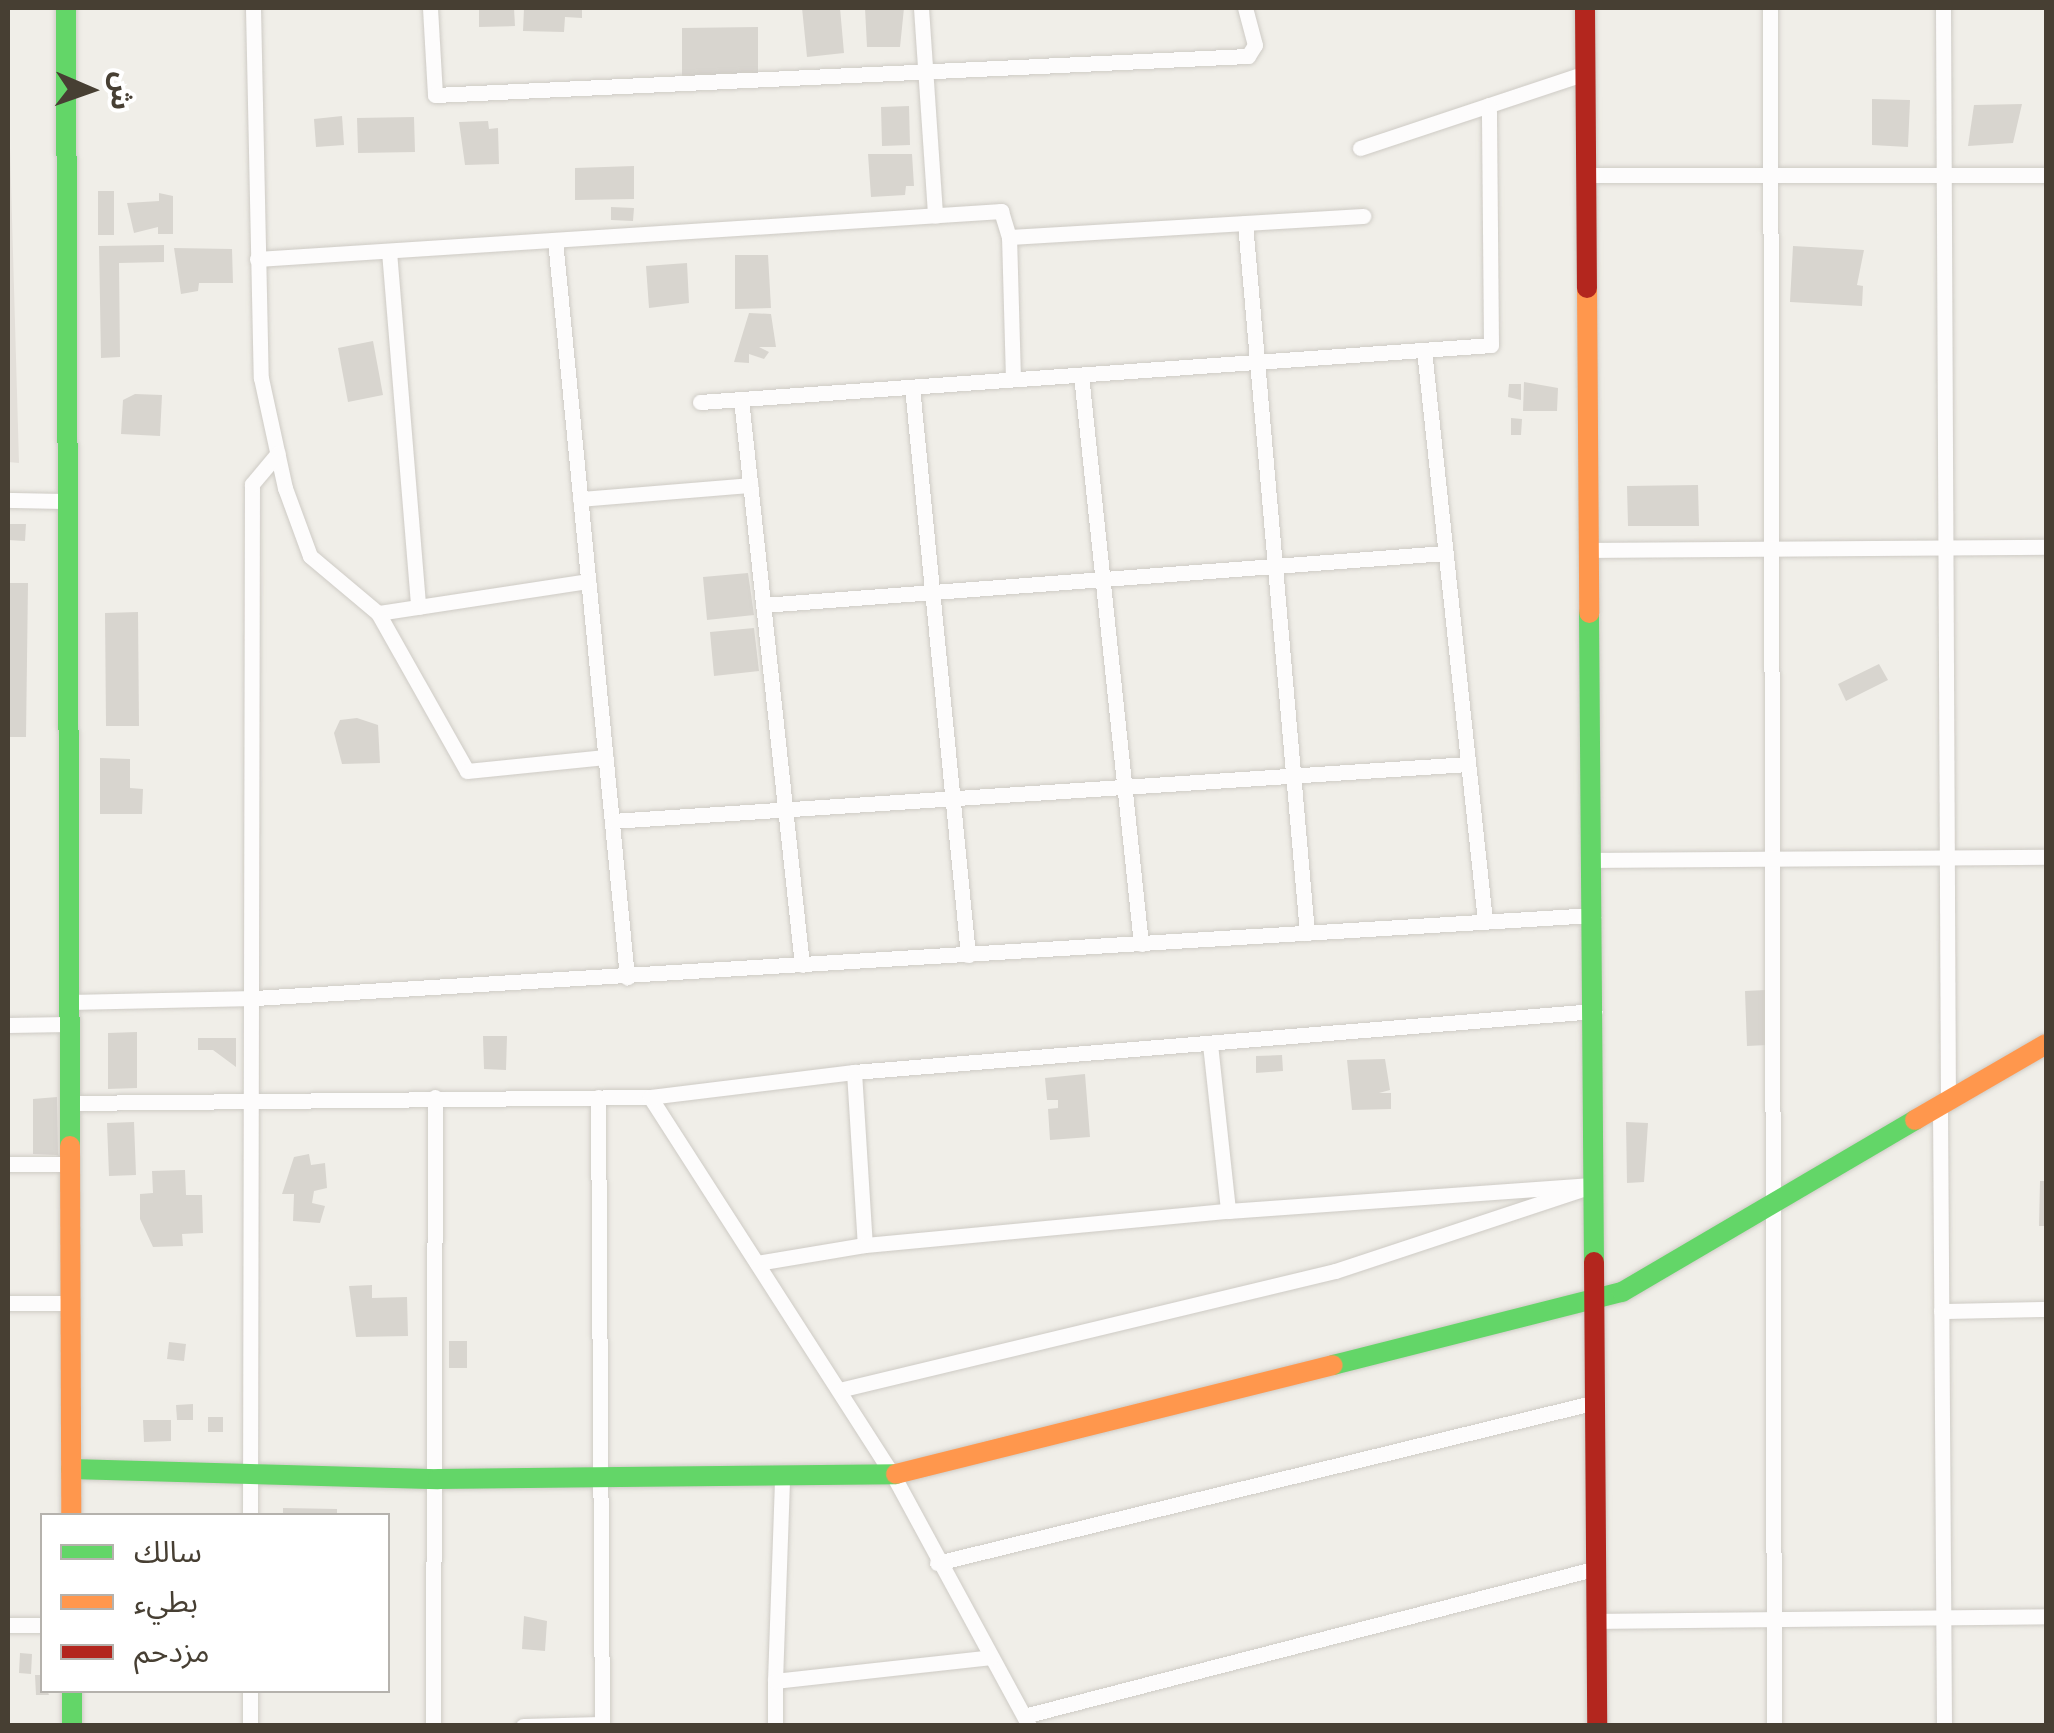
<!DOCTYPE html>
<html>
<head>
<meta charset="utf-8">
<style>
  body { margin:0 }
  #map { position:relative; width:2054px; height:1733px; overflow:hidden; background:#f0eee8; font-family:"Sofia Sans Condensed","Noto Sans Arabic",sans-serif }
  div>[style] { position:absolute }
  .industrial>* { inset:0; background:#e3dfd9 }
  .building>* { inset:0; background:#d8d5cf }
  .roads { filter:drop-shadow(0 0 2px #cecbc5) drop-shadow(0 0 2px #cecbc5) }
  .street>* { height:15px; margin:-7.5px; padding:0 7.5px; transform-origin:7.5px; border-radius:7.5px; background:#fdfcfc }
  .fast>* { height:20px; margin:-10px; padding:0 10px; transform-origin:10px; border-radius:10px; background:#63d668 }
  .slow>* { height:20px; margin:-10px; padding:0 10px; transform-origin:10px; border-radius:10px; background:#ff974d }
  .jam>* { height:20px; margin:-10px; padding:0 10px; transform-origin:10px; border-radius:10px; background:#b3261e }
  span { translate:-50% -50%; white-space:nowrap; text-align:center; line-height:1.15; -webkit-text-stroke:9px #fff; paint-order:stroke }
  .frame { position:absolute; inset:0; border:10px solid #473f33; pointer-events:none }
  .legend { position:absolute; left:40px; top:1513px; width:350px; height:180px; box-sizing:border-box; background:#fff; border:2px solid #b5b2ad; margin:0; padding:12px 18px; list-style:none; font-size:30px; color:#473f33 }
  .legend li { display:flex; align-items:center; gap:20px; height:50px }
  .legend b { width:50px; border:2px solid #b5b2ad }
  .north { position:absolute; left:40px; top:40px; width:100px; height:100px; -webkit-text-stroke:8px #fff; paint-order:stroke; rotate:92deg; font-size:28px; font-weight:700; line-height:40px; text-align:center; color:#473f33 }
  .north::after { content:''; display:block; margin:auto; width:35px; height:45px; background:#473f33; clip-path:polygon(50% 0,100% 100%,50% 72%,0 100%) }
</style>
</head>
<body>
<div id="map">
  <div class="industrial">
    <div style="clip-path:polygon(8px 78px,19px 463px,8px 462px)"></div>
  </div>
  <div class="building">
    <div style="clip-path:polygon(479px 8px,514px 8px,515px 26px,479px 27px)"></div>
    <div style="clip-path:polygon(524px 8px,582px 8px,582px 18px,565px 17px,564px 32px,523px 31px)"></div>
    <div style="clip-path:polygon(802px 8px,840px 8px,844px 53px,807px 57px)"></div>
    <div style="clip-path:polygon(865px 8px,904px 8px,900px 47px,867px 47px)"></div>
    <div style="clip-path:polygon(758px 27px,758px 77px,682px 77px,682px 28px)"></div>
    <div style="clip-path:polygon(1872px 99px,1910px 100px,1908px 147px,1872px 145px)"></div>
    <div style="clip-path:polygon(2022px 104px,2013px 143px,1968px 146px,1974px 105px)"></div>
    <div style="clip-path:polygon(909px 106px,910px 145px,882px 146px,881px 107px)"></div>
    <div style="clip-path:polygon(342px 116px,344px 145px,316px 147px,314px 119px)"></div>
    <div style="clip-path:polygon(414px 117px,415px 152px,358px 153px,357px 118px)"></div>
    <div style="clip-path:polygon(488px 121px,489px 129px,498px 128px,499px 164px,465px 165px,459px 122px)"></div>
    <div style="clip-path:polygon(868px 154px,912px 154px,914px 186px,906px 186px,905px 195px,871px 197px)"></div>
    <div style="clip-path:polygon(634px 166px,634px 199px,575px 200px,575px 168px)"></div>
    <div style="clip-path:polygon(98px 191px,114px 191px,114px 235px,98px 235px)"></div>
    <div style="clip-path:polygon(159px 193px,173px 196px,173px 234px,158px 234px,158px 227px,134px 233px,127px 203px,159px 201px)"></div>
    <div style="clip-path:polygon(611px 207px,634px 208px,633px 221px,611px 220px)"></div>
    <div style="clip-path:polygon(164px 245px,164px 262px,119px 263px,120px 357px,101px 358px,99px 246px)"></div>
    <div style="clip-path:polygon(1793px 246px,1864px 250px,1857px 285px,1863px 286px,1862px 306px,1790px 302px)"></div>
    <div style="clip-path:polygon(174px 248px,232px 249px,233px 283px,199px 283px,198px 291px,181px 294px)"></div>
    <div style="clip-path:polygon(735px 255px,768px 255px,771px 308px,735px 309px)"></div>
    <div style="clip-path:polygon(687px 263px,689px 303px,649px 308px,646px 266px)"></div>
    <div style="clip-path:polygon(749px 313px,771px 314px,776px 347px,759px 347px,769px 352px,764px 359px,749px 354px,749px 363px,734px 362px)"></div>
    <div style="clip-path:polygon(373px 341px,383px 395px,348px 402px,338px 348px)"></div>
    <div style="clip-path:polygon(1524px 382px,1558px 388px,1557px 411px,1523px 411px)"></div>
    <div style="clip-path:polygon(1509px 384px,1521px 384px,1521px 400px,1508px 397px)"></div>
    <div style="clip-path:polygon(135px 394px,162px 395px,160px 436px,121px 434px,123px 400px)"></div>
    <div style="clip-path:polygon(1511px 418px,1522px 419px,1521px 435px,1511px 435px)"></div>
    <div style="clip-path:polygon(1698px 485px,1699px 526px,1628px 526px,1627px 486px)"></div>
    <div style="clip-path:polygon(8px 524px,26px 524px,25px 541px,8px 540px)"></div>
    <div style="clip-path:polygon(748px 573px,754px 615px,707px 620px,703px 577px)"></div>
    <div style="clip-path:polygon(8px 583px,28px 583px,26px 737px,8px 737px)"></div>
    <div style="clip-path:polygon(138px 612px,139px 726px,106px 726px,105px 613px)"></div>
    <div style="clip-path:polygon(754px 628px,759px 671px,714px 676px,710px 632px)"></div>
    <div style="clip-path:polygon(1879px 664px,1888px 680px,1846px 701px,1838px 684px)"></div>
    <div style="clip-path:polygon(357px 718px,378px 725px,380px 763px,342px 764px,334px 733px,340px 720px)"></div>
    <div style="clip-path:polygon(100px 758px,130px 759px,130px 788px,143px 789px,142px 814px,100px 814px)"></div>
    <div style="clip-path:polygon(1766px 990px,1767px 1045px,1747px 1046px,1745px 991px)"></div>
    <div style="clip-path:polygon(137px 1032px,137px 1088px,108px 1089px,108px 1033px)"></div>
    <div style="clip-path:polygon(483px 1036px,507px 1036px,506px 1070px,484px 1069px)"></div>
    <div style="clip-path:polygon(198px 1038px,236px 1038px,236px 1067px,213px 1050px,198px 1050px)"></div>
    <div style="clip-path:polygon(1282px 1055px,1283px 1071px,1256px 1073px,1256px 1056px)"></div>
    <div style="clip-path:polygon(1385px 1059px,1390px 1090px,1379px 1093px,1391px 1093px,1391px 1109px,1352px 1110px,1347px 1060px)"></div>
    <div style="clip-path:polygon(1085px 1074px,1090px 1137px,1050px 1140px,1048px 1109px,1058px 1108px,1058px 1100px,1047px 1100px,1045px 1078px)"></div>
    <div style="clip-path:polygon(57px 1097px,58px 1155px,33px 1154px,33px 1099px)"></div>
    <div style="clip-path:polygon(134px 1122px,136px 1175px,109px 1176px,107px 1123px)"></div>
    <div style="clip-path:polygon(1626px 1122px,1648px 1123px,1644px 1182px,1627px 1183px)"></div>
    <div style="clip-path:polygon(309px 1154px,311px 1165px,325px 1163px,327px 1188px,314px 1191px,312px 1203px,325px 1206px,320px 1223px,293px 1221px,294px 1194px,282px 1194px,294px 1157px)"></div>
    <div style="clip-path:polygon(185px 1170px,186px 1195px,202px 1195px,203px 1233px,182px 1234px,183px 1246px,153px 1247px,140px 1219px,140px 1194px,153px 1193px,152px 1171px)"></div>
    <div style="clip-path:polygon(2040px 1181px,2046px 1181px,2046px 1226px,2039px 1226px)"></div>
    <div style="clip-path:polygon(372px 1285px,372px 1298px,407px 1297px,408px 1336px,356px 1337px,349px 1286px)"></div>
    <div style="clip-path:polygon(449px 1341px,467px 1341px,467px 1368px,449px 1368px)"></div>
    <div style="clip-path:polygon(169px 1342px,186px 1344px,184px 1361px,167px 1359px)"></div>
    <div style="clip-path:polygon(193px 1404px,193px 1420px,177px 1420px,176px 1405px)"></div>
    <div style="clip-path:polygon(208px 1417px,223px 1417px,223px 1432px,208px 1432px)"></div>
    <div style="clip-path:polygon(143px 1420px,171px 1420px,171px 1441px,144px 1442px)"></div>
    <div style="clip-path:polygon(283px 1508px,337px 1509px,337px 1516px,283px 1516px)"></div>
    <div style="clip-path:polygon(524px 1616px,547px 1621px,545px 1651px,522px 1649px)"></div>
    <div style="clip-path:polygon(20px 1653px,32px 1654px,31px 1674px,19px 1673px)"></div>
    <div style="clip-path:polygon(35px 1675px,42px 1675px,49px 1695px,36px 1695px)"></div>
  </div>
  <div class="roads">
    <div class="street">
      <div style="left:253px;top:8px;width:370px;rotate:88.8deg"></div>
      <div style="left:261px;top:378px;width:113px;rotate:77.7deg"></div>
      <div style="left:285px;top:488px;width:72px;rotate:69.8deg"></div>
      <div style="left:310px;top:556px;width:89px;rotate:40deg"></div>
      <div style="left:430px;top:8px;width:87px;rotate:86.7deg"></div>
      <div style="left:435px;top:95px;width:814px;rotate:-2.75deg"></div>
      <div style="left:1248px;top:56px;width:13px;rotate:-58deg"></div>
      <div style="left:1255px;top:45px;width:38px;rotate:-105deg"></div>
      <div style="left:921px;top:8px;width:208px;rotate:86.1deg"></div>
      <div style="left:1770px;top:8px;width:1718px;rotate:89.87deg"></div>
      <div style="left:1943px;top:8px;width:1094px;rotate:89.74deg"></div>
      <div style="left:1360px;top:148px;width:237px;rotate:-18.4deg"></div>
      <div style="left:1587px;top:175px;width:459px"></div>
      <div style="left:1245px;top:223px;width:713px;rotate:85.01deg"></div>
      <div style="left:555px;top:240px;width:741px;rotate:84.42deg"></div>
      <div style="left:389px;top:251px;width:357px;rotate:85.3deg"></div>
      <div style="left:257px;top:259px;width:746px;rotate:-3.69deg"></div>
      <div style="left:1001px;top:211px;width:27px;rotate:73deg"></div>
      <div style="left:1424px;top:350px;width:574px;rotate:83.9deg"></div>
      <div style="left:1081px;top:375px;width:572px;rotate:83.98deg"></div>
      <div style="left:1013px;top:379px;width:142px;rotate:-91.6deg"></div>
      <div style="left:1009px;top:237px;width:355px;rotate:-3.4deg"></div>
      <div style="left:912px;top:387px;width:571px;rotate:84.37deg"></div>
      <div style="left:741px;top:399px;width:569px;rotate:83.85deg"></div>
      <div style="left:700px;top:402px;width:793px;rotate:-4.12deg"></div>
      <div style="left:1491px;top:345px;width:240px;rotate:-90.5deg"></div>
      <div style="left:580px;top:499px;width:171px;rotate:-4.7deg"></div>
      <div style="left:8px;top:500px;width:60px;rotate:1deg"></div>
      <div style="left:1590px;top:550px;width:456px;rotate:-0.4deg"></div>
      <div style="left:588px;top:581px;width:212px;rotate:171.3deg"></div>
      <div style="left:378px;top:613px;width:181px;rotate:60.6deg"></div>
      <div style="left:467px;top:771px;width:139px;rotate:-5.8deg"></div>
      <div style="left:763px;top:605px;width:684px;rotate:-4.36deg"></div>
      <div style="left:612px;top:821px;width:858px;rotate:-3.81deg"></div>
      <div style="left:1593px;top:860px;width:453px;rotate:-0.4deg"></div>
      <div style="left:69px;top:1002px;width:186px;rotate:-1.2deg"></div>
      <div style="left:255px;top:998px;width:1341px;rotate:-3.55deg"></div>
      <div style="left:8px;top:1025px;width:61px;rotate:-0.9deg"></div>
      <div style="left:1210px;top:1044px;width:168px;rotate:83.8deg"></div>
      <div style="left:854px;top:1072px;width:173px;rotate:86.4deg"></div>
      <div style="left:598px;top:1097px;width:629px;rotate:89.64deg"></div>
      <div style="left:650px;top:1097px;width:449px;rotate:57.3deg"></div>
      <div style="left:893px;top:1475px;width:285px;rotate:61.5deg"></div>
      <div style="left:69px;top:1103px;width:581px;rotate:-0.59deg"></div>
      <div style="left:650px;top:1097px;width:206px;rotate:-7deg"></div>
      <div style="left:854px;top:1072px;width:743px;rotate:-4.71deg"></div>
      <div style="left:1940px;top:1107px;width:619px;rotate:89.63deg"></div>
      <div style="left:8px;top:1164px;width:62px"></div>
      <div style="left:757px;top:1263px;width:109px;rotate:-9.5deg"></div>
      <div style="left:865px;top:1245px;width:365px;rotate:-5.4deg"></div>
      <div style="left:1228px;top:1211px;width:368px;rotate:-4.1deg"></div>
      <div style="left:1595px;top:1185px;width:274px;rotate:161.7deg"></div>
      <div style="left:1335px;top:1271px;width:510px;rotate:166.51deg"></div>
      <div style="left:8px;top:1303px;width:62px"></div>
      <div style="left:1941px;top:1311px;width:105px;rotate:-1.1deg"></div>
      <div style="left:250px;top:1516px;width:1032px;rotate:-89.89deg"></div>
      <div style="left:252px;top:484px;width:40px;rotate:-50deg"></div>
      <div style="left:937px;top:1563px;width:678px;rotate:-13.73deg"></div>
      <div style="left:1597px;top:1621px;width:449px;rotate:-0.6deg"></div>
      <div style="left:8px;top:1625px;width:34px"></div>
      <div style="left:775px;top:1681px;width:204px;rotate:-88deg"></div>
      <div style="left:1024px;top:1716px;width:592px;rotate:-14.48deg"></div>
      <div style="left:250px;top:1726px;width:36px;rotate:-90deg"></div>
      <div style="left:433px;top:1726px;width:629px;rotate:-89.82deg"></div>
      <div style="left:523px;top:1726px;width:79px;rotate:-1.5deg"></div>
      <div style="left:775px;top:1726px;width:45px;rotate:-90deg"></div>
      <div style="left:775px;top:1681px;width:217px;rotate:-6.3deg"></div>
    </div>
    <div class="fast">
      <div style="left:66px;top:8px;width:1138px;rotate:89.8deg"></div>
      <div style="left:1589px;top:613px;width:649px;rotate:89.56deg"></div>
      <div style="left:1333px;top:1365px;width:298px;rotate:-14.2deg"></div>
      <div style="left:1622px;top:1292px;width:340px;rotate:-30.4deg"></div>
      <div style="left:71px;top:1469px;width:367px;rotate:1.6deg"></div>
      <div style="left:438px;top:1479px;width:458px;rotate:-0.6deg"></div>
      <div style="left:72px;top:1690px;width:36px;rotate:90deg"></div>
    </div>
    <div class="slow">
      <div style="left:1587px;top:288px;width:325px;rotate:89.6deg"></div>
      <div style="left:1915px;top:1120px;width:151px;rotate:-30.1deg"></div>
      <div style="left:70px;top:1146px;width:370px;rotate:89.8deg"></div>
      <div style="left:896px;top:1474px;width:450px;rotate:-14deg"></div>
    </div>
    <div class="jam">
      <div style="left:1585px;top:8px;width:280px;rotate:89.6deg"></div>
      <div style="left:1594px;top:1262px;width:464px;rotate:89.6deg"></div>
    </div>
  </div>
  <div class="frame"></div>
  <ul class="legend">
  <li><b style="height:12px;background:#63d668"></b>سالك</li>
  <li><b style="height:12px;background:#ff974d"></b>بطيء</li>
  <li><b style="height:12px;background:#b3261e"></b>مزدحم</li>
  </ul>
  <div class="north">ش</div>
</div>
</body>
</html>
